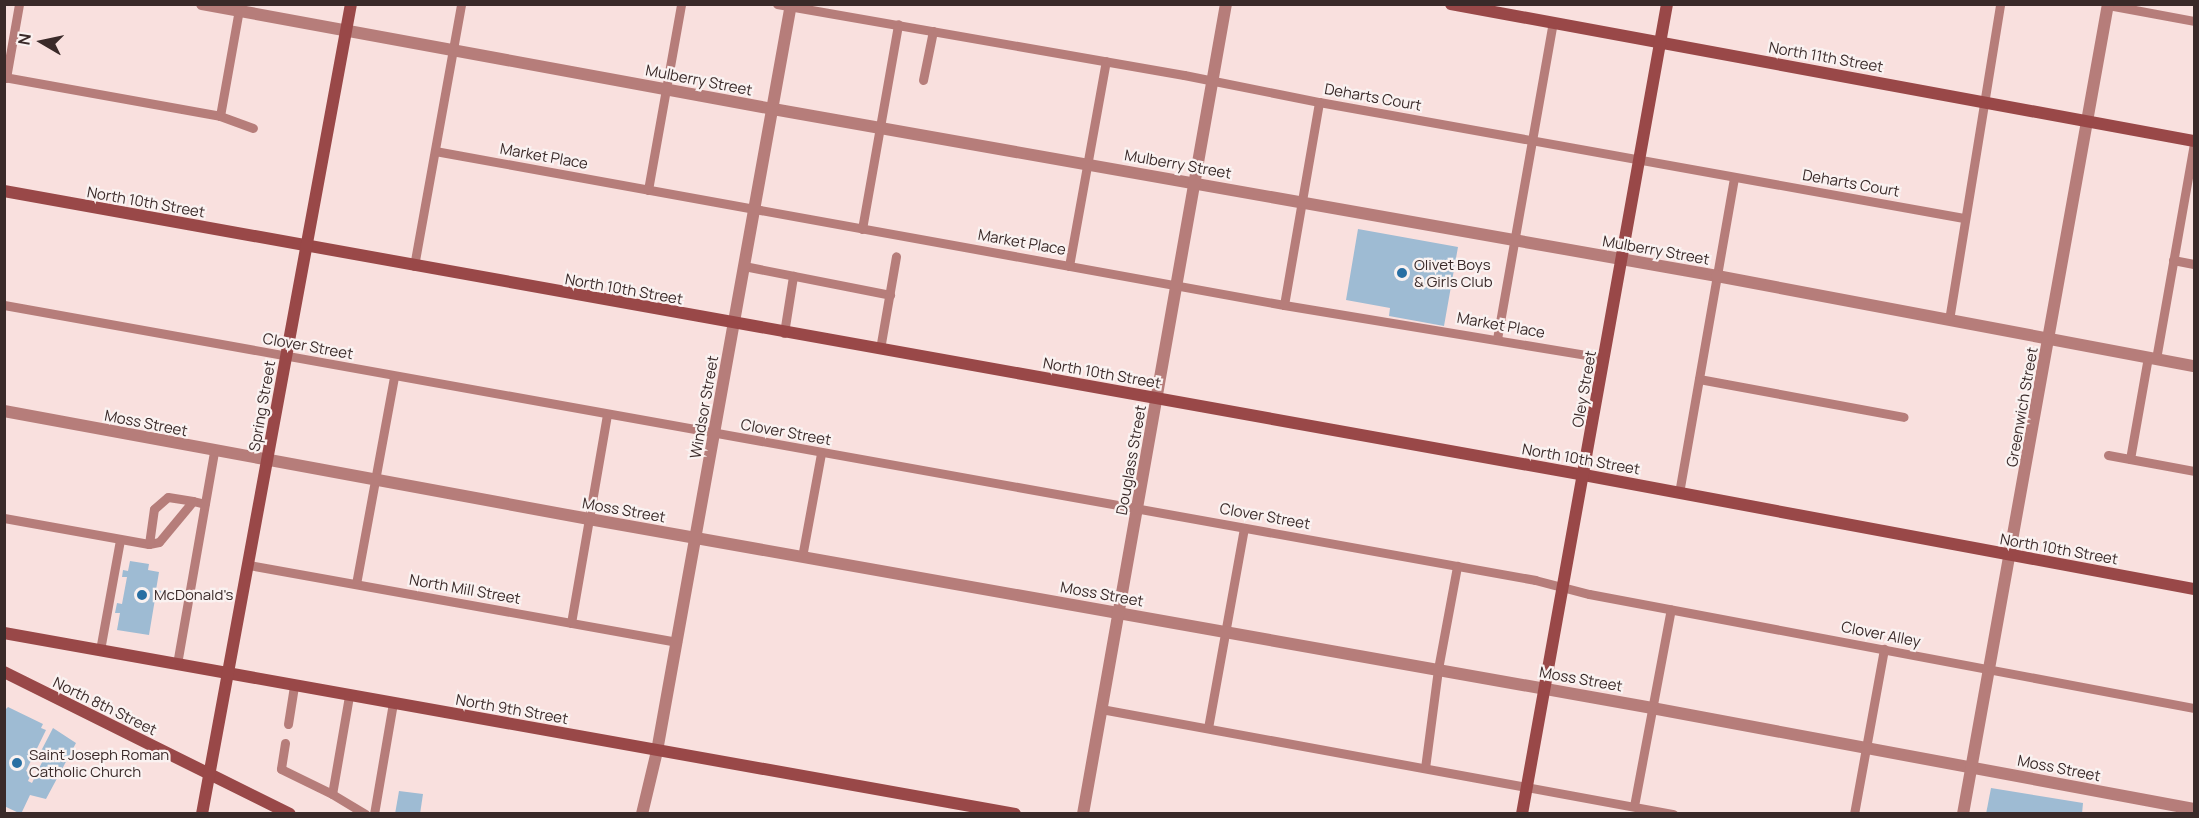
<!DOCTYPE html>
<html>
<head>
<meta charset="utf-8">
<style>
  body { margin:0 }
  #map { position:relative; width:2199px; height:818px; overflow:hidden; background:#f9e0de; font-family:Manrope,sans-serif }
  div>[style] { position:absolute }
  .building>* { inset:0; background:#9ebbd3 }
  .lane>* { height:9px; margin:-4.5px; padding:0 4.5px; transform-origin:4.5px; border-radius:4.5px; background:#b67d7a }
  .street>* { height:12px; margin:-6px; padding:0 6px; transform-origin:6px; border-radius:6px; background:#b67d7a }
  .secondary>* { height:12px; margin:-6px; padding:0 6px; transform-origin:6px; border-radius:6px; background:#994848 }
  .dots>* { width:16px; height:16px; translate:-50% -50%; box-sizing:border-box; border:3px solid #faf2f1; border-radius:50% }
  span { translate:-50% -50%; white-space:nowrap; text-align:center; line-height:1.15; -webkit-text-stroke:4.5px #faf2f1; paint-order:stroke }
  .street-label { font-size:15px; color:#3a2a29 }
  .poi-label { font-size:15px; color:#3a2a29 }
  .left { translate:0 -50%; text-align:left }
  .frame { position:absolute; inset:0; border:6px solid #3a2a29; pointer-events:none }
  .north { position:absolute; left:12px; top:12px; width:60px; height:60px; -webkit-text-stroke:4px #faf2f1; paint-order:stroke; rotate:279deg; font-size:16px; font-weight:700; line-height:24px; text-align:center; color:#3a2a29 }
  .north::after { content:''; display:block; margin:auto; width:21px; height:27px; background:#3a2a29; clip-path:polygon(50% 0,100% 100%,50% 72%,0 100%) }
</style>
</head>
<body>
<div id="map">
  <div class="building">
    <div style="clip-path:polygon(1358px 229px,1458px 247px,1444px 326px,1389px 316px,1390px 308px,1346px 300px)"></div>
    <div style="clip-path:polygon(130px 561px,149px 564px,148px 570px,159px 572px,156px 590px,162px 591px,160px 600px,155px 599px,149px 635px,117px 630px,120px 613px,115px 613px,117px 603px,122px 604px,127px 577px,122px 577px,123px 570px,128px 571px)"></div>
    <div style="clip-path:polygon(8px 707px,43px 724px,41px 728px,46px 730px,26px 771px,31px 774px,28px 781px,32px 783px,45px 756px,40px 753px,53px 728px,76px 743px,46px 799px,30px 795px,21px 814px,4px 806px,4px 711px)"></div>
    <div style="clip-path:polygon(1991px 788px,2083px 803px,2082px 814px,1986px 814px)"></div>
    <div style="clip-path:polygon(399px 791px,423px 794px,420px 814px,395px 814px)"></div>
  </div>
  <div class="lane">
    <div style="left:777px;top:4px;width:413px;rotate:9.9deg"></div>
    <div style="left:1184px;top:75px;width:138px;rotate:11.3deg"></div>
    <div style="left:1319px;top:102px;width:655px;rotate:10.2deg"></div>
    <div style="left:2108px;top:5px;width:87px;rotate:10.5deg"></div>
    <div style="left:4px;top:77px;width:219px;rotate:10.2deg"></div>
    <div style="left:220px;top:116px;width:35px;rotate:20deg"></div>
    <div style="left:6px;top:78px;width:75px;rotate:-80deg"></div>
    <div style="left:923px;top:80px;width:50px;rotate:-78.5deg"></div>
    <div style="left:220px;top:116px;width:114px;rotate:-79.9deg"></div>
    <div style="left:435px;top:151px;width:863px;rotate:10.28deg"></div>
    <div style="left:1284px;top:305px;width:324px;rotate:9.4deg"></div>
    <div style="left:648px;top:190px;width:189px;rotate:-79.9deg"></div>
    <div style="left:862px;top:229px;width:208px;rotate:-80deg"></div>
    <div style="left:2173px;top:260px;width:21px;rotate:11deg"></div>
    <div style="left:414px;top:266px;width:266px;rotate:-79.8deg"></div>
    <div style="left:744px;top:266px;width:149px;rotate:11.2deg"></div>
    <div style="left:1069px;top:266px;width:208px;rotate:-79.8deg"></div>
    <div style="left:4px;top:305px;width:1556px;rotate:10.18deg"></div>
    <div style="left:1535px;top:580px;width:56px;rotate:14.5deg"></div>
    <div style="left:1589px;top:594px;width:616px;rotate:10.67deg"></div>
    <div style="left:1284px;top:305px;width:206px;rotate:-80.2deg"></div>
    <div style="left:1949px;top:320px;width:320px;rotate:-80.8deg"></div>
    <div style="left:784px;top:333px;width:58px;rotate:-81deg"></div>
    <div style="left:1497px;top:339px;width:321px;rotate:-80deg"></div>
    <div style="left:880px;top:349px;width:94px;rotate:-80.2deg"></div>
    <div style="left:2156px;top:359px;width:219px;rotate:-80deg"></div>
    <div style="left:1699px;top:379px;width:208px;rotate:10.5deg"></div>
    <div style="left:2108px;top:455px;width:87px;rotate:10.5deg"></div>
    <div style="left:2130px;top:459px;width:104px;rotate:-80deg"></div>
    <div style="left:1679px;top:493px;width:320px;rotate:-80.1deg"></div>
    <div style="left:4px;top:518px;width:147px;rotate:10.2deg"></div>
    <div style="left:149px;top:544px;width:10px;rotate:-11deg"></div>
    <div style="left:159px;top:542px;width:53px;rotate:-50.3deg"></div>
    <div style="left:193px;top:501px;width:12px;rotate:14deg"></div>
    <div style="left:149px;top:544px;width:35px;rotate:-82deg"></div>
    <div style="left:154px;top:509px;width:18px;rotate:-41deg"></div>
    <div style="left:168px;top:497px;width:25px;rotate:9deg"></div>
    <div style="left:802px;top:557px;width:106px;rotate:-79.6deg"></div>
    <div style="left:249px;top:565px;width:435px;rotate:10.2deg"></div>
    <div style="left:356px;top:584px;width:211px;rotate:-79.6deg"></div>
    <div style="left:571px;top:623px;width:211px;rotate:-80.2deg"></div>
    <div style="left:100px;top:650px;width:112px;rotate:-79.7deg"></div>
    <div style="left:177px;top:664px;width:216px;rotate:-80.1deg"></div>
    <div style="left:349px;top:696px;width:99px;rotate:99.8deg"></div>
    <div style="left:332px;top:794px;width:39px;rotate:31deg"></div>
    <div style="left:1101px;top:709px;width:582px;rotate:10.4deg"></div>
    <div style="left:288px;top:724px;width:38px;rotate:-81deg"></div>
    <div style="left:1208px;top:728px;width:203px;rotate:-79.8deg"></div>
    <div style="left:285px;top:743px;width:26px;rotate:99deg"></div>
    <div style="left:281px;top:769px;width:57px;rotate:26.1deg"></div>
    <div style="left:1425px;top:768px;width:100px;rotate:-82.5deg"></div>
    <div style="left:1438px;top:669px;width:105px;rotate:-79.5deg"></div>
    <div style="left:1634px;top:806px;width:200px;rotate:-79.4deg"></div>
    <div style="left:374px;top:814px;width:113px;rotate:-80.3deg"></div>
    <div style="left:1854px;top:814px;width:168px;rotate:-79.7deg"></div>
  </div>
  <div class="street">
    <div style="left:202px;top:4px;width:581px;rotate:10.42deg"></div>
    <div style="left:773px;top:109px;width:959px;rotate:10.03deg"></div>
    <div style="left:1717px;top:276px;width:485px;rotate:10.7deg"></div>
    <div style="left:4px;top:411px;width:595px;rotate:10.46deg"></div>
    <div style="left:589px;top:519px;width:1080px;rotate:10.08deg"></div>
    <div style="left:1652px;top:708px;width:551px;rotate:10.56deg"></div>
    <div style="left:642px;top:814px;width:65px;rotate:-76.6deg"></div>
    <div style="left:657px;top:751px;width:759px;rotate:-79.83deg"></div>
    <div style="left:1083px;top:814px;width:823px;rotate:-79.99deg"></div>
    <div style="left:1963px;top:814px;width:823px;rotate:-79.85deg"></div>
  </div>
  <div class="secondary">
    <div style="left:1451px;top:4px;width:756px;rotate:10.45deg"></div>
    <div style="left:4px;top:191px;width:1605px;rotate:10.19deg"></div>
    <div style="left:1584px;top:475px;width:621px;rotate:10.59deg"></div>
    <div style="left:4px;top:633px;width:1027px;rotate:10.15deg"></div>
    <div style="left:4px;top:672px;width:319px;rotate:26.4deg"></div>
    <div style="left:202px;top:814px;width:824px;rotate:-79.58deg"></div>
    <div style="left:1522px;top:814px;width:823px;rotate:-79.85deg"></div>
  </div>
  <div class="dots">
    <div style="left:1402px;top:273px;background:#286fa3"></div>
    <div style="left:142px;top:595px;background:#286fa3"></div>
    <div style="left:17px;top:763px;background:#286fa3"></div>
  </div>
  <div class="street-label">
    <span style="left:1826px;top:57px;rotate:10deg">North 11th Street</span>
    <span style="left:699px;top:80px;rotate:11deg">Mulberry Street</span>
    <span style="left:1373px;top:97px;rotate:10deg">Deharts Court</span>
    <span style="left:544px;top:156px;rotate:10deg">Market Place</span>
    <span style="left:1178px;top:164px;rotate:10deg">Mulberry Street</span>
    <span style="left:1851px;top:183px;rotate:10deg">Deharts Court</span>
    <span style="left:146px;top:202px;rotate:10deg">North 10th Street</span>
    <span style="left:1022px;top:242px;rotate:10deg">Market Place</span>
    <span style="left:1656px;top:250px;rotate:10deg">Mulberry Street</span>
    <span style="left:624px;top:289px;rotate:10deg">North 10th Street</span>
    <span style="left:1501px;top:325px;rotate:10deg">Market Place</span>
    <span style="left:308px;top:346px;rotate:10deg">Clover Street</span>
    <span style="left:1102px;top:373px;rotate:10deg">North 10th Street</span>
    <span style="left:1584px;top:389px;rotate:-80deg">Oley Street</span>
    <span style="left:262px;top:406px;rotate:-80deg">Spring Street</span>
    <span style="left:704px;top:407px;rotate:-80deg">Windsor Street</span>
    <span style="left:2022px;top:407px;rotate:-80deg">Greenwich Street</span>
    <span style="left:146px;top:423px;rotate:11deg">Moss Street</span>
    <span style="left:786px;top:432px;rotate:10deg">Clover Street</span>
    <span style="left:1581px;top:459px;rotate:10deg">North 10th Street</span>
    <span style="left:1131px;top:460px;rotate:-80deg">Douglass Street</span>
    <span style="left:624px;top:510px;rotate:10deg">Moss Street</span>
    <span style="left:1265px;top:516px;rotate:10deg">Clover Street</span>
    <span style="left:2059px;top:549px;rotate:10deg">North 10th Street</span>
    <span style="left:465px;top:589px;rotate:10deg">North Mill Street</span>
    <span style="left:1102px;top:594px;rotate:10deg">Moss Street</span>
    <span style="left:1881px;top:634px;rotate:11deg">Clover Alley</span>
    <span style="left:1581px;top:679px;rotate:10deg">Moss Street</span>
    <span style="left:105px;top:706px;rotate:26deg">North 8th Street</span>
    <span style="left:512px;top:709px;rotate:10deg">North 9th Street</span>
    <span style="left:2059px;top:768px;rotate:11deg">Moss Street</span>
  </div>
  <div class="poi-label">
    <span class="left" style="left:1414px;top:273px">Olivet Boys<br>&amp; Girls Club</span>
    <span class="left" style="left:154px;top:595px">McDonald's</span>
    <span class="left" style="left:29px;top:763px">Saint Joseph Roman<br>Catholic Church</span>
  </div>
  <div class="frame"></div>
  <div class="north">N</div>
</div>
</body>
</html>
